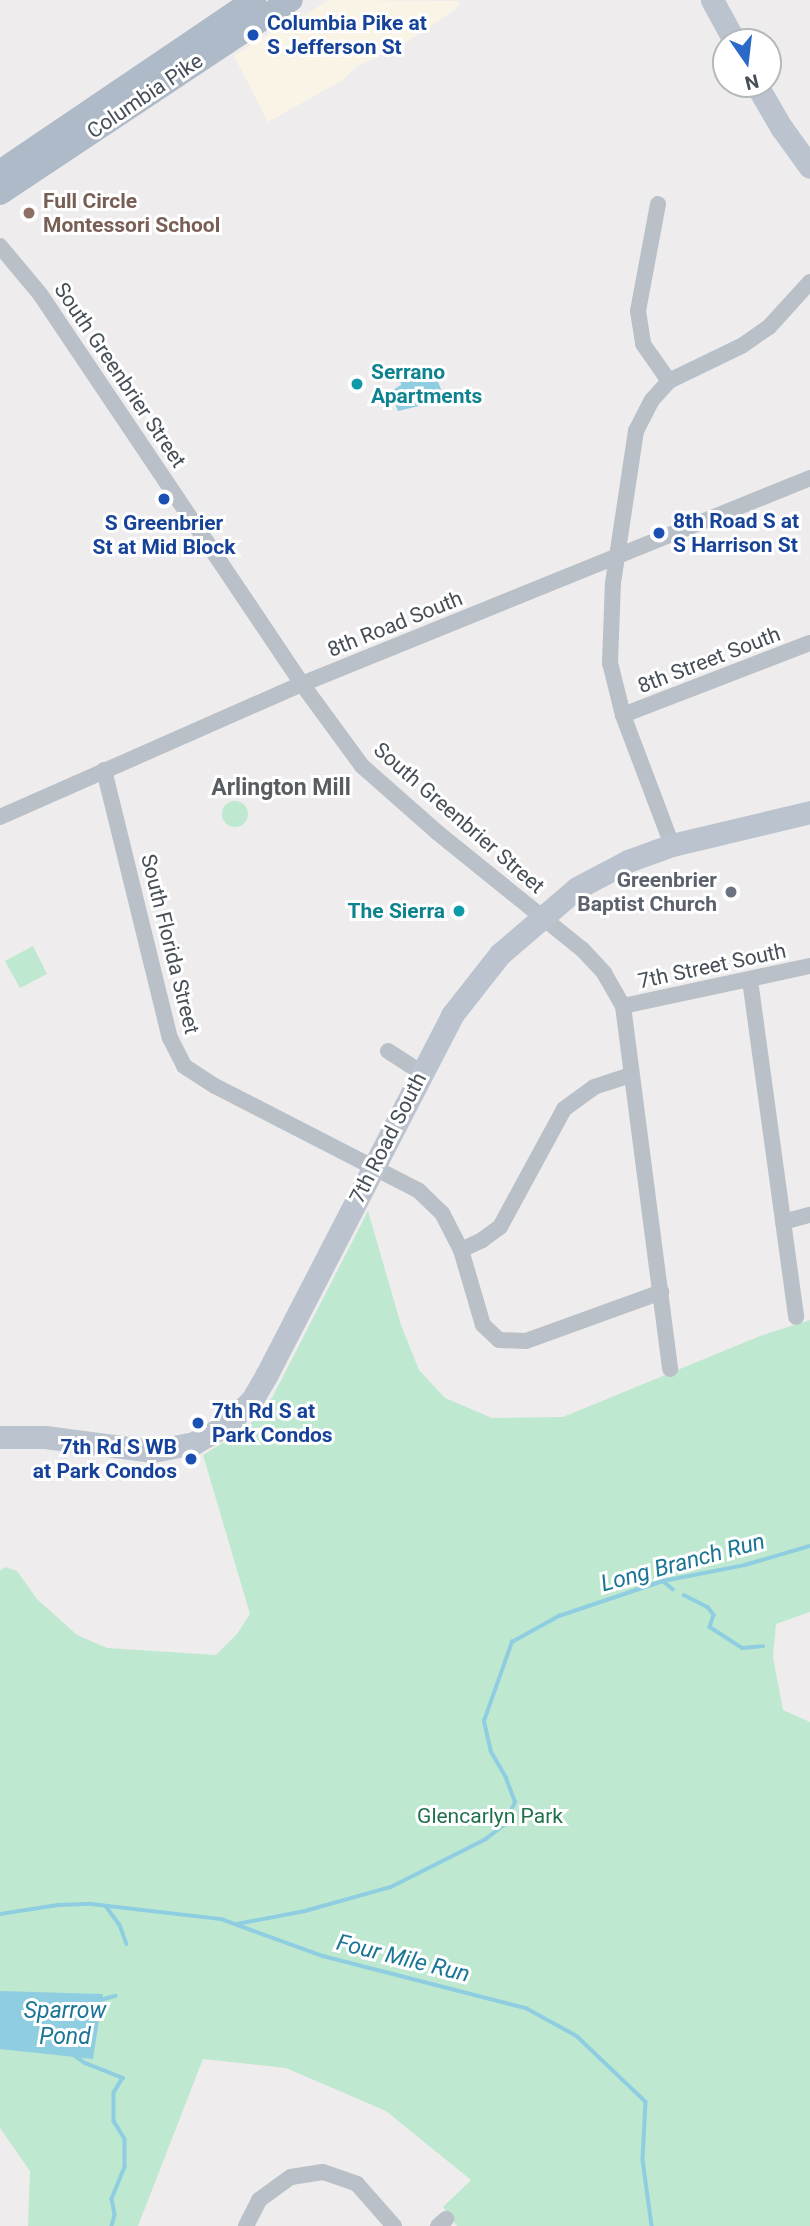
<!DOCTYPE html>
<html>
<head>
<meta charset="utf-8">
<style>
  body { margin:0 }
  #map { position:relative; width:810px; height:2226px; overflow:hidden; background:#eeecec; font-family:Roboto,sans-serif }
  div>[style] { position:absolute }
  .commercial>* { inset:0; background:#f9f4e6 }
  .green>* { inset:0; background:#bee9d0 }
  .round { border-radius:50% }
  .water>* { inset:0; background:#8fcde1 }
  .stream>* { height:3.5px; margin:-1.75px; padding:0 1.75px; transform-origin:1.75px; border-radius:1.75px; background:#8fcde1 }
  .street>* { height:16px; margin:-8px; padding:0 8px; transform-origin:8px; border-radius:8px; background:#b9c0c7 }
  .secondary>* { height:23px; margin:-11.5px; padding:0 11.5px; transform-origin:11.5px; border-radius:11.5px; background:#bbc3ce }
  .primary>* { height:24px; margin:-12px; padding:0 12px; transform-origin:12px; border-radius:12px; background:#aebac8 }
  .dots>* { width:19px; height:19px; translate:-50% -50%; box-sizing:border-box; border:4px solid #fff; border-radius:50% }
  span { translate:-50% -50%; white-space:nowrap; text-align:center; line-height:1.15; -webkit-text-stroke:6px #fff; paint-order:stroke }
  .transit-label { font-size:21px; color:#164399; font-weight:700 }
  .left { translate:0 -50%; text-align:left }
  .right { translate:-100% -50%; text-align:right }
  .street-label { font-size:21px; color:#464e57 }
  .education-label { font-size:21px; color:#785e54; font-weight:700 }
  .culture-label { font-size:21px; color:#0d838f; font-weight:700 }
  .worship-label { font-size:21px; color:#5b616d; font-weight:700 }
  .park-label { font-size:21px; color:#20704b }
  .neighbourhood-label { font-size:23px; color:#595c60; font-weight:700 }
  .water-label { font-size:23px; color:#1b7696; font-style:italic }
  .north { position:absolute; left:712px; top:28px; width:70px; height:70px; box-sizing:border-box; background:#fff; border:2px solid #b5b8bc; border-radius:50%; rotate:166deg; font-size:19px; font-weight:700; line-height:28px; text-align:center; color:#464e57 }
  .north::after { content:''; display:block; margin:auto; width:24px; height:32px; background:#2b69c9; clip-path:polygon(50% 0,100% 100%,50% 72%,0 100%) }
</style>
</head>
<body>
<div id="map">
  <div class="commercial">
    <div style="clip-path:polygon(329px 0,460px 1px,455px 10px,405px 43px,356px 67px,343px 80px,268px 122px,234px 56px,293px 18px,303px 16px)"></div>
  </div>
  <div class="green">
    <div class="round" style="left:222px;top:801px;width:26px;height:26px"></div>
    <div style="clip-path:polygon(33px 946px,47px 974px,20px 988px,5px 961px)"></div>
    <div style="clip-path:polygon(368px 1211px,401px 1325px,419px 1370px,445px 1398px,492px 1418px,563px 1417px,760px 1336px,810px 1320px,810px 1612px,776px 1624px,773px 1657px,783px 1710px,810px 1722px,810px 2226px,457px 2226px,443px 2207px,471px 2180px,386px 2111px,286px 2068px,203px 2059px,138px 2226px,28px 2226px,30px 2171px,0 2128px,0 1571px,5px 1567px,17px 1571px,37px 1599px,77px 1635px,107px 1648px,216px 1655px,237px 1634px,250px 1614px,203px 1455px,247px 1428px,272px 1398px)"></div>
  </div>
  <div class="water">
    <div style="clip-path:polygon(410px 366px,418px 378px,436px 377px,441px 389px,439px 394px,419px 406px,398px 411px,390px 392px,401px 385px,399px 371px)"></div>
    <div style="clip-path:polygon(0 1991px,103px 1994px,93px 2059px,0 2049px)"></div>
  </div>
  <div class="stream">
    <div style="left:663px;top:1581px;width:13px;rotate:39deg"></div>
    <div style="left:684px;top:1595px;width:27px;rotate:27deg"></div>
    <div style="left:708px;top:1607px;width:10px;rotate:53deg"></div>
    <div style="left:714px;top:1615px;width:13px;rotate:108deg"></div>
    <div style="left:710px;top:1627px;width:38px;rotate:33deg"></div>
    <div style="left:742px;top:1648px;width:21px;rotate:-5deg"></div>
    <div style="left:106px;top:1906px;width:24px;rotate:54deg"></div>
    <div style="left:120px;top:1925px;width:20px;rotate:70deg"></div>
    <div style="left:0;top:1914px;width:60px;rotate:-8.7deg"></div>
    <div style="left:59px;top:1905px;width:32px;rotate:-2deg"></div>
    <div style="left:91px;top:1904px;width:131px;rotate:6.6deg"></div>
    <div style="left:221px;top:1919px;width:109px;rotate:19.9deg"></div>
    <div style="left:323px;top:1956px;width:210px;rotate:14.4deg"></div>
    <div style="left:526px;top:2008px;width:58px;rotate:28.8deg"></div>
    <div style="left:577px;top:2036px;width:95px;rotate:43.7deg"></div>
    <div style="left:646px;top:2102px;width:58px;rotate:93deg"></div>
    <div style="left:643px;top:2160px;width:67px;rotate:82.2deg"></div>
    <div style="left:237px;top:1924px;width:69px;rotate:-10.8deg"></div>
    <div style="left:305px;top:1911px;width:89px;rotate:-15.6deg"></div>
    <div style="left:391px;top:1887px;width:106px;rotate:-26.8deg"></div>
    <div style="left:486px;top:1839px;width:23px;rotate:-38deg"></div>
    <div style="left:504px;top:1825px;width:25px;rotate:-64deg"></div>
    <div style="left:515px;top:1802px;width:26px;rotate:-111deg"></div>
    <div style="left:506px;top:1778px;width:30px;rotate:-120deg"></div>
    <div style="left:491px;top:1752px;width:32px;rotate:-103deg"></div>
    <div style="left:484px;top:1721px;width:84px;rotate:-70.5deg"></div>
    <div style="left:512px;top:1642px;width:54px;rotate:-29deg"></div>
    <div style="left:559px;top:1616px;width:110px;rotate:-18.6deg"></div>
    <div style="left:663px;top:1581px;width:84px;rotate:-11deg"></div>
    <div style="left:745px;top:1565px;width:68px;rotate:-16.3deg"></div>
    <div style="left:100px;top:2000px;width:16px;rotate:-15deg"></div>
    <div style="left:74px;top:2055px;width:14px;rotate:36deg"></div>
    <div style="left:85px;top:2063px;width:41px;rotate:21.5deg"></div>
    <div style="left:123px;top:2078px;width:17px;rotate:121deg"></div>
    <div style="left:114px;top:2093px;width:28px;rotate:90deg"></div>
    <div style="left:114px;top:2121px;width:21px;rotate:59deg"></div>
    <div style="left:125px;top:2139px;width:28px;rotate:90deg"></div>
    <div style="left:125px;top:2167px;width:35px;rotate:112deg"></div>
    <div style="left:112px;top:2199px;width:16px;rotate:79deg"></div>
    <div style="left:115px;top:2215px;width:11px;rotate:105deg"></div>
  </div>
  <div class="street">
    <div style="left:658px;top:204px;width:109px;rotate:100.6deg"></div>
    <div style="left:638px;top:311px;width:33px;rotate:81deg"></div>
    <div style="left:643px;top:344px;width:45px;rotate:54.9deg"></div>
    <div style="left:0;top:246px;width:62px;rotate:50.2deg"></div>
    <div style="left:40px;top:294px;width:470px;rotate:56.1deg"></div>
    <div style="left:302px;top:684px;width:102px;rotate:53.8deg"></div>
    <div style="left:362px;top:766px;width:101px;rotate:41.4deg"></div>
    <div style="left:438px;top:833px;width:185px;rotate:38.9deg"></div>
    <div style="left:582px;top:949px;width:33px;rotate:47deg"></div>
    <div style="left:604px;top:973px;width:38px;rotate:60deg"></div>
    <div style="left:623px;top:1006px;width:366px;rotate:82.6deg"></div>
    <div style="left:623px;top:715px;width:200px;rotate:-21.1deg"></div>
    <div style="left:104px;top:770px;width:276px;rotate:76.2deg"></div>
    <div style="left:170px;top:1038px;width:31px;rotate:63deg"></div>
    <div style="left:184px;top:1066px;width:37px;rotate:33deg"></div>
    <div style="left:215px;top:1086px;width:229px;rotate:27.2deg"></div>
    <div style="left:419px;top:1191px;width:32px;rotate:44deg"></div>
    <div style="left:442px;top:1213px;width:42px;rotate:62.8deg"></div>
    <div style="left:461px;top:1250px;width:78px;rotate:73.7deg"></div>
    <div style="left:483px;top:1325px;width:22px;rotate:43deg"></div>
    <div style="left:499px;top:1340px;width:27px;rotate:2deg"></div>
    <div style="left:526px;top:1341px;width:144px;rotate:-19.9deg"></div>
    <div style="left:0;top:817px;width:330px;rotate:-23.8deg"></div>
    <div style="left:302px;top:684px;width:548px;rotate:-22.07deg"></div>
    <div style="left:672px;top:845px;width:139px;rotate:-110.7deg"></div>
    <div style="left:623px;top:715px;width:54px;rotate:-104deg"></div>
    <div style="left:610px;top:663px;width:80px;rotate:-87.9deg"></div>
    <div style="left:613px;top:583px;width:154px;rotate:-81.4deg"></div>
    <div style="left:636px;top:431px;width:35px;rotate:-63deg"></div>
    <div style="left:652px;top:400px;width:25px;rotate:-48deg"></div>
    <div style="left:669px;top:381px;width:82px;rotate:-25.9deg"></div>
    <div style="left:743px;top:345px;width:32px;rotate:-35deg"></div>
    <div style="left:769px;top:327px;width:61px;rotate:-47.7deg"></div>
    <div style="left:750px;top:980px;width:340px;rotate:82.2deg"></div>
    <div style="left:623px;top:1006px;width:191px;rotate:-12.1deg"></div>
    <div style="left:388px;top:1051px;width:40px;rotate:32.9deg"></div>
    <div style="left:783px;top:1222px;width:28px;rotate:-15deg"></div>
    <div style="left:461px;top:1250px;width:23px;rotate:-25deg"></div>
    <div style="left:482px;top:1240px;width:22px;rotate:-36deg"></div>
    <div style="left:500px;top:1227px;width:134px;rotate:-61.5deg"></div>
    <div style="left:564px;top:1109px;width:37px;rotate:-36deg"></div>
    <div style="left:594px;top:1087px;width:39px;rotate:-18deg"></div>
    <div style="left:246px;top:2226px;width:29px;rotate:-63deg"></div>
    <div style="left:259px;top:2200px;width:39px;rotate:-36deg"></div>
    <div style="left:291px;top:2177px;width:32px;rotate:-9deg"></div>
    <div style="left:323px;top:2172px;width:36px;rotate:19deg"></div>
    <div style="left:357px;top:2184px;width:56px;rotate:48.6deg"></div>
    <div style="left:438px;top:2226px;width:11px;rotate:-41deg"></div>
  </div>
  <div class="secondary">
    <div style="left:712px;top:0;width:48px;rotate:61.3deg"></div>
    <div style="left:756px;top:84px;width:50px;rotate:59.8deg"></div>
    <div style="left:781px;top:127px;width:49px;rotate:54.1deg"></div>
    <div style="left:0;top:1437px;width:45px"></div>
    <div style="left:45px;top:1437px;width:109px;rotate:7.4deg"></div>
    <div style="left:153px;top:1451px;width:42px;rotate:-11deg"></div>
    <div style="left:194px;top:1443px;width:37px;rotate:-29deg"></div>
    <div style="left:226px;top:1425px;width:36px;rotate:-44deg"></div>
    <div style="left:252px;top:1400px;width:30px;rotate:-60deg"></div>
    <div style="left:267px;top:1374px;width:404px;rotate:-62.7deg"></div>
    <div style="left:452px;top:1015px;width:78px;rotate:-51.8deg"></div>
    <div style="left:500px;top:954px;width:101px;rotate:-40.6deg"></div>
    <div style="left:577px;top:888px;width:58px;rotate:-27.9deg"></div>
    <div style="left:628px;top:861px;width:47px;rotate:-20deg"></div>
    <div style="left:672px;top:845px;width:142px;rotate:-13.4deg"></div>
  </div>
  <div class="primary">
    <div style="left:0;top:172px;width:307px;rotate:-34.1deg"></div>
    <div style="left:0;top:193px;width:349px;rotate:-33.6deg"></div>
  </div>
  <div class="dots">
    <div style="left:253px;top:35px;background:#1a4fb4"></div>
    <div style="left:29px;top:213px;background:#8d6e63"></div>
    <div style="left:357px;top:384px;background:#0f9aa8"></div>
    <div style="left:164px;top:499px;background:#1a4fb4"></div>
    <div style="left:659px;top:533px;background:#1a4fb4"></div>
    <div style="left:731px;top:892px;background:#6b7280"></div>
    <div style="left:459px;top:911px;background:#0f9aa8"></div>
    <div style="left:198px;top:1423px;background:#1a4fb4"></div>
    <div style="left:191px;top:1459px;background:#1a4fb4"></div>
  </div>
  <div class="transit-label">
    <span class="left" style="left:267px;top:35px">Columbia Pike at<br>S Jefferson St</span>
    <span class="left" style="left:673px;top:533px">8th Road S at<br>S Harrison St</span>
    <span style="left:164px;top:535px">S Greenbrier<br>St at Mid Block</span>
    <span class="left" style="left:212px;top:1423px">7th Rd S at<br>Park Condos</span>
    <span class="right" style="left:177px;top:1459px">7th Rd S WB<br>at Park Condos</span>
  </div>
  <div class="street-label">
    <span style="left:145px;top:96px;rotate:-34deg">Columbia Pike</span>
    <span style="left:120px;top:375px;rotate:56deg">South Greenbrier Street</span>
    <span style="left:395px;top:624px;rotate:-22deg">8th Road South</span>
    <span style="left:709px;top:660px;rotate:-21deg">8th Street South</span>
    <span style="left:459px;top:818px;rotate:41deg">South Greenbrier Street</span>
    <span style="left:170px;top:944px;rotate:76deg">South Florida Street</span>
    <span style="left:712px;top:966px;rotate:-12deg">7th Street South</span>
    <span style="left:388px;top:1138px;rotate:-63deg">7th Road South</span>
  </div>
  <div class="education-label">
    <span class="left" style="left:43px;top:213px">Full Circle<br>Montessori School</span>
  </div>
  <div class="culture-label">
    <span class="left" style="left:371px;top:384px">Serrano<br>Apartments</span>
    <span class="right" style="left:445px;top:911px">The Sierra</span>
  </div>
  <div class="worship-label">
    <span class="right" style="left:717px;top:892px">Greenbrier<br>Baptist Church</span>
  </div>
  <div class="park-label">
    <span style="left:490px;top:1816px">Glencarlyn Park</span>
  </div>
  <div class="neighbourhood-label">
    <span style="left:281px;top:788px">Arlington Mill</span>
  </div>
  <div class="water-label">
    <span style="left:683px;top:1563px;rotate:-15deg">Long Branch Run</span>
    <span style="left:403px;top:1959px;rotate:14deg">Four Mile Run</span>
    <span style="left:65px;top:2024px">Sparrow<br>Pond</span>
  </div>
  <div class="north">N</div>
</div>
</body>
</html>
